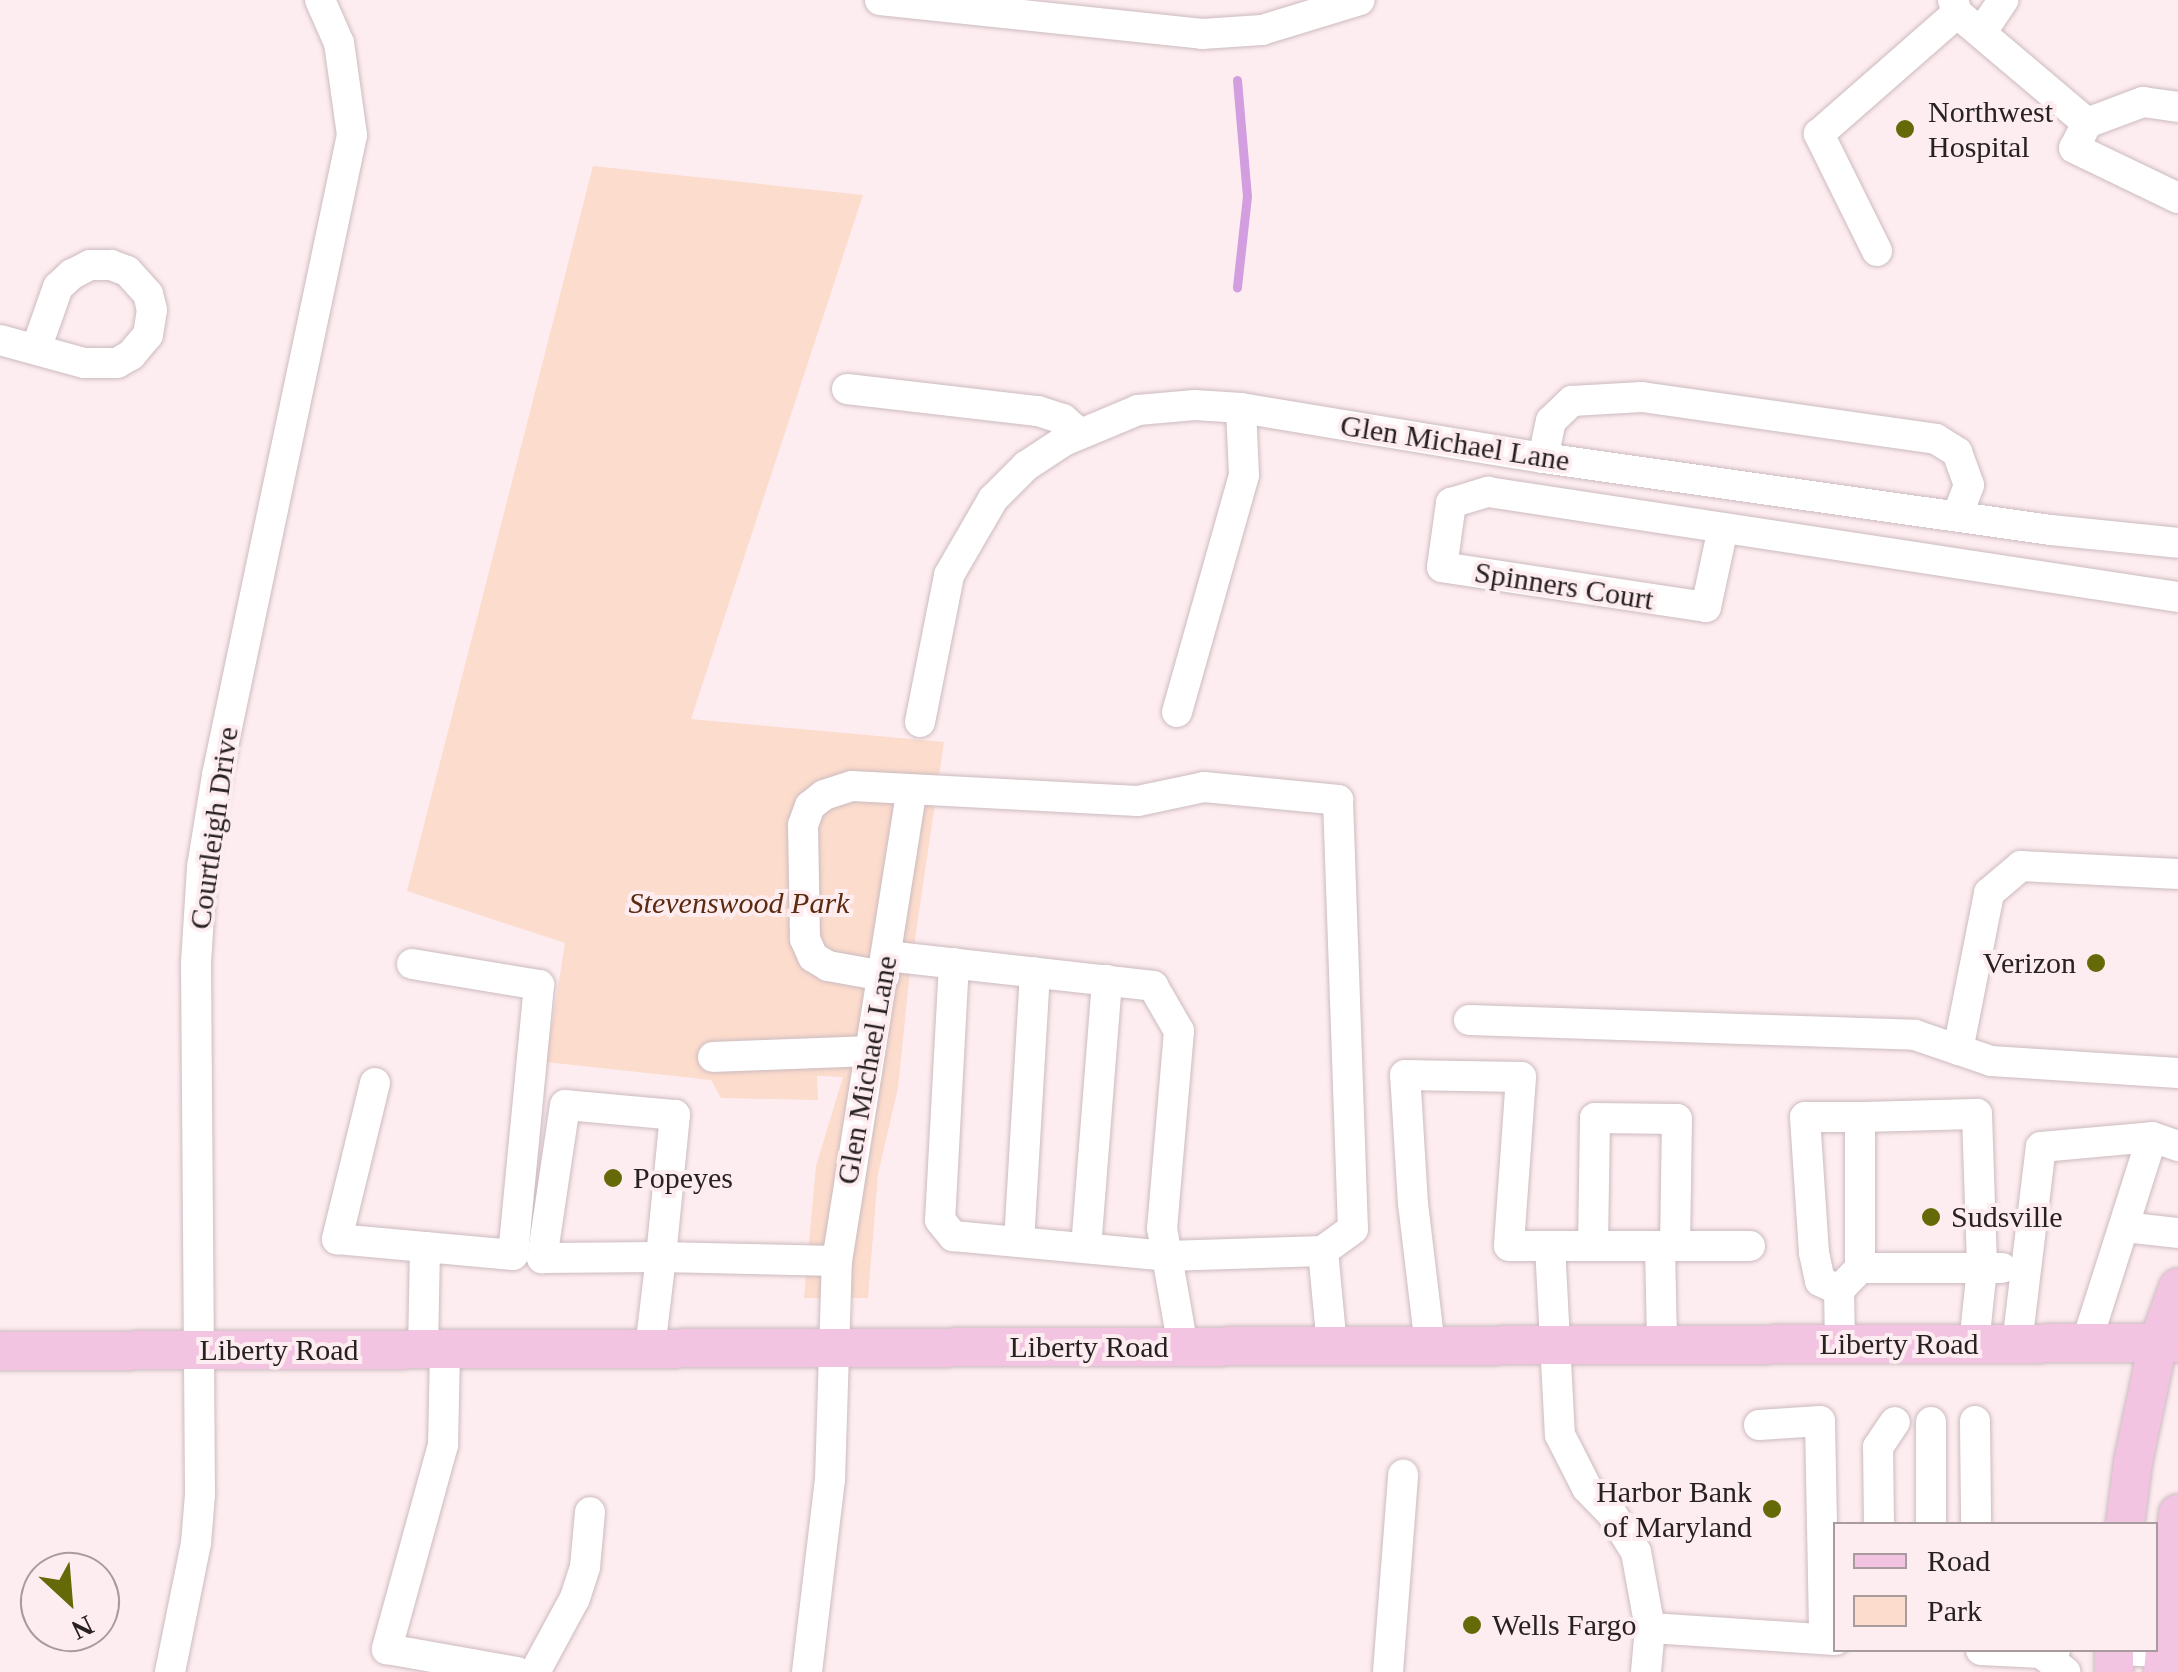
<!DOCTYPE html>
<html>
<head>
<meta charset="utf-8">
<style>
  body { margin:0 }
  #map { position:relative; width:2178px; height:1672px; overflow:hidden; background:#feedf0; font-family:"Times New Roman",serif }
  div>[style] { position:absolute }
  .green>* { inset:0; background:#fcdccd }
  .stream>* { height:9px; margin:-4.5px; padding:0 4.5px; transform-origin:4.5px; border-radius:4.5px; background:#d29edf }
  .roads { filter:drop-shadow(0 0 2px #ccbbbf) drop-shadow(0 0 2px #ccbbbf) }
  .minor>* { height:30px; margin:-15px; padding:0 15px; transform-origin:15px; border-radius:15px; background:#fff }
  .major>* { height:38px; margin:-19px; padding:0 19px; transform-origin:19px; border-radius:19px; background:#f3c4e2 }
  .dots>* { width:28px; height:28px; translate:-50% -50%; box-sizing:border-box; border:5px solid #feedf0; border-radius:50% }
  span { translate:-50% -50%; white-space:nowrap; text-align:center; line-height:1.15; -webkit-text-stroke:8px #feedf0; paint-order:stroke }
  .poi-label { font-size:30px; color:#272122 }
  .left { translate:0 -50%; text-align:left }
  .right { translate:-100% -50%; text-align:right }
  .street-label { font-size:30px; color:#272122 }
  .park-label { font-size:30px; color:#5b2a0f; font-style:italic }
  .legend { position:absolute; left:1833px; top:1522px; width:325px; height:130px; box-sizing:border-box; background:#feedf0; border:2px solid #a89b9e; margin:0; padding:12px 18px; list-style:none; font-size:30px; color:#272122 }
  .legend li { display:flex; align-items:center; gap:20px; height:50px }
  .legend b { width:50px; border:2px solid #a89b9e }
  .north { position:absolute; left:20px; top:1552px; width:100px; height:100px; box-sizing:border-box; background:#feedf0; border:2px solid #a89b9e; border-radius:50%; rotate:154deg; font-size:28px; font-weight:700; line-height:40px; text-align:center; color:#272122 }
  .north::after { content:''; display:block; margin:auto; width:35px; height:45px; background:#666908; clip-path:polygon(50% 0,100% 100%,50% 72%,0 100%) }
</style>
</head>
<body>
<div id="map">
  <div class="green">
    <div style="clip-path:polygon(593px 166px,863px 195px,691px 719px,944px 742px,909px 980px,898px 1088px,878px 1174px,868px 1298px,804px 1298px,816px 1166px,843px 1077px,817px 1076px,818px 1100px,721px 1098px,711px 1080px,546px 1062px,565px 943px,407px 891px)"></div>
  </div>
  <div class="stream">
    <div style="left:1237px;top:80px;width:116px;rotate:85.1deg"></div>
    <div style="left:1247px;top:196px;width:92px;rotate:96.3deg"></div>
  </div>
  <div class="roads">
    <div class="minor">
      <div style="left:880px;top:0;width:324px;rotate:6deg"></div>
      <div style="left:1202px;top:34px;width:60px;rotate:-3.8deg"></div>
      <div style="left:1262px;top:30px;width:102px;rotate:-17deg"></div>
      <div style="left:1957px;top:13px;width:170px;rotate:40.2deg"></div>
      <div style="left:2087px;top:123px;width:60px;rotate:-20.6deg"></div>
      <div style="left:2143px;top:102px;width:35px;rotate:8deg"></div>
      <div style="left:1981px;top:33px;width:40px;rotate:-56deg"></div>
      <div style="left:2087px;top:123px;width:28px;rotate:117deg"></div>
      <div style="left:2074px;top:148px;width:115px;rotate:25.7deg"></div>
      <div style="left:1877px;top:251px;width:131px;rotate:-116.4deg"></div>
      <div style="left:1819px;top:134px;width:184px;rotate:-41.2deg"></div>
      <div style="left:1957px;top:13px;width:14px;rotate:-107deg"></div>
      <div style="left:0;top:340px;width:87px;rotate:15.3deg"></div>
      <div style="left:84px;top:363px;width:33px"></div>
      <div style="left:117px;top:363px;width:16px;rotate:-30deg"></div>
      <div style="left:131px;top:355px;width:26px;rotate:-50deg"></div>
      <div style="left:148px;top:335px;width:25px;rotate:-81deg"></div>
      <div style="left:152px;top:310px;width:16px;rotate:-104deg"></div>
      <div style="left:148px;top:294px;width:31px;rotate:-132deg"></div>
      <div style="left:127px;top:271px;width:17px;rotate:-159deg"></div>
      <div style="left:111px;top:265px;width:21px;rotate:180deg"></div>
      <div style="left:90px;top:265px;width:20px;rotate:153deg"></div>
      <div style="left:72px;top:274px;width:19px;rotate:137deg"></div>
      <div style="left:58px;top:287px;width:66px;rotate:109.5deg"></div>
      <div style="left:847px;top:389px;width:192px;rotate:6.6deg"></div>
      <div style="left:1038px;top:411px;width:26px;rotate:18deg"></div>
      <div style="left:1063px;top:419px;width:21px;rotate:41deg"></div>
      <div style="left:1543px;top:458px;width:38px;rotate:-78deg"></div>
      <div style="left:1551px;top:421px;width:29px;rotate:-44deg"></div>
      <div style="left:1572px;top:401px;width:70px;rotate:-3.3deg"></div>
      <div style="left:1642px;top:397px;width:297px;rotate:8.1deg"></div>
      <div style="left:1936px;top:439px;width:25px;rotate:32deg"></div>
      <div style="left:1957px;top:452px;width:35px;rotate:70deg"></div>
      <div style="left:1969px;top:485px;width:33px;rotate:111deg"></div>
      <div style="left:1723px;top:528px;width:81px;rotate:102.1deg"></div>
      <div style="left:1706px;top:607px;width:267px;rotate:-171.4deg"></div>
      <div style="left:1442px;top:567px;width:65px;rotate:-82deg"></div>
      <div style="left:1451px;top:503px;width:39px;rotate:-17deg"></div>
      <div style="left:1488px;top:492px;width:698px;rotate:8.65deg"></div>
      <div style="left:1177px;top:712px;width:246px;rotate:-74.2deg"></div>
      <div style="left:1244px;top:475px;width:67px;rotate:-92.6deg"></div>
      <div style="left:920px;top:722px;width:150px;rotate:-78.8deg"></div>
      <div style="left:949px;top:575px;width:88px;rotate:-59.9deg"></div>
      <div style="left:993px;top:499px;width:47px;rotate:-45deg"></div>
      <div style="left:1026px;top:466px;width:45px;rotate:-33.3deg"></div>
      <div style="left:1064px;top:441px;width:80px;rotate:-22.7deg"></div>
      <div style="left:1138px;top:410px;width:57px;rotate:-5deg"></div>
      <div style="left:1195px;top:405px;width:46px;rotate:3.7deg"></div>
      <div style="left:1241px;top:408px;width:306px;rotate:9.4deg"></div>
      <div style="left:1543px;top:458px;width:513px;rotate:8.07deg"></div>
      <div style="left:2051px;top:530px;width:128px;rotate:5.8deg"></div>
      <div style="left:887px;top:956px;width:268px;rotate:6.4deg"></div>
      <div style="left:1153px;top:986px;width:52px;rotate:60deg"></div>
      <div style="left:1179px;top:1031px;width:198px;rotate:94.9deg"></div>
      <div style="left:1162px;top:1228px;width:121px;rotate:80deg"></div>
      <div style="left:954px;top:963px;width:257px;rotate:93.1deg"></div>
      <div style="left:940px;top:1220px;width:21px;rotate:51deg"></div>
      <div style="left:953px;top:1236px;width:215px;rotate:5.3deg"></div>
      <div style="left:1167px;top:1256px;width:156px;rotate:-1.8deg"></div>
      <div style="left:1323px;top:1251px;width:96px;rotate:84.6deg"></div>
      <div style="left:412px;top:964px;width:129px;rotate:9.4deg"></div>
      <div style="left:539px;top:985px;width:271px;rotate:95.5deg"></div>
      <div style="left:513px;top:1255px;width:88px;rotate:-174.8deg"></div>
      <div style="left:425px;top:1247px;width:104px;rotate:91.1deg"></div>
      <div style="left:884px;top:976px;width:57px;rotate:-169.9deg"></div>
      <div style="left:828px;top:966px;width:17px;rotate:-149deg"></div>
      <div style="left:813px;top:957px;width:20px;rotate:-114deg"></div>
      <div style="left:805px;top:939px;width:114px;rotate:-91deg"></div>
      <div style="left:803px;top:825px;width:20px;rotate:-70deg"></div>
      <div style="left:810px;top:806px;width:18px;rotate:-38deg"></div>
      <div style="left:824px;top:795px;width:29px;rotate:-18deg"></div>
      <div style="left:852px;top:786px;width:286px;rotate:3deg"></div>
      <div style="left:1138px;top:801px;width:67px;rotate:-12deg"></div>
      <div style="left:1204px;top:787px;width:135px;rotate:5.5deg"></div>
      <div style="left:1338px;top:800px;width:429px;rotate:88deg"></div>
      <div style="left:1353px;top:1229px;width:37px;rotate:144deg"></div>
      <div style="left:1469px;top:1020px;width:446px;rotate:1.9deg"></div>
      <div style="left:1915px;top:1035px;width:80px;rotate:18.9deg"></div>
      <div style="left:1991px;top:1061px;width:187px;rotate:3.7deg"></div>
      <div style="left:1958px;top:1050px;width:160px;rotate:-78.8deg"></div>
      <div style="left:1989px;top:893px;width:42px;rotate:-40.2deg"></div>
      <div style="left:2021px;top:866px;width:157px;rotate:2.9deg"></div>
      <div style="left:713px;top:1057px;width:157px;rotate:-2.2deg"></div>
      <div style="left:375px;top:1083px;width:161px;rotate:103.7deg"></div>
      <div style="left:337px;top:1239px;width:88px;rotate:5.2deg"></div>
      <div style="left:2124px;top:1227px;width:54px;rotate:6.3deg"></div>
      <div style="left:1019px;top:1242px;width:270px;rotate:-86.6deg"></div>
      <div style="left:1550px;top:1246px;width:189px;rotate:87deg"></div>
      <div style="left:1560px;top:1435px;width:59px;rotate:63deg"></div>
      <div style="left:1587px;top:1488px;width:36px;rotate:46deg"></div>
      <div style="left:1612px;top:1514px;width:45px;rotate:57.7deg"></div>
      <div style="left:1636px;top:1552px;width:77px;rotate:79.6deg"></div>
      <div style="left:1650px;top:1628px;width:44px;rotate:95.2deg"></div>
      <div style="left:1593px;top:1246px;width:128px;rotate:-89.1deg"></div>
      <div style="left:1595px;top:1118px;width:82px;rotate:0.7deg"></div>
      <div style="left:1677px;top:1119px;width:127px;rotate:90.9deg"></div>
      <div style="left:1660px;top:1246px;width:99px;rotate:88.8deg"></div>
      <div style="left:1086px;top:1248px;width:269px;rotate:-85.5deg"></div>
      <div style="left:1860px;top:1268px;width:142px"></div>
      <div style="left:1839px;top:1290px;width:21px;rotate:-155deg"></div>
      <div style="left:1820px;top:1281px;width:29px;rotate:-102deg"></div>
      <div style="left:1814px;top:1253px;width:136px;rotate:-93.8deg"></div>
      <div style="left:1805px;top:1117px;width:55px"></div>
      <div style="left:2017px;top:1344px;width:198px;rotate:-83.1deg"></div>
      <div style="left:2041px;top:1147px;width:111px;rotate:-5.1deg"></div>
      <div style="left:2086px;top:1344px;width:217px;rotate:-72.3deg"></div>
      <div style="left:2152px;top:1137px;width:28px;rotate:19deg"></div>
      <div style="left:1840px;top:1345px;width:55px;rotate:-91deg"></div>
      <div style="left:1839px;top:1290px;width:30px;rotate:-46deg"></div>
      <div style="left:1860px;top:1268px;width:151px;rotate:-90deg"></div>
      <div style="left:1860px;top:1117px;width:117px;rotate:-1.5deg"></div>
      <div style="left:1977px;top:1114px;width:154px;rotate:88.1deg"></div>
      <div style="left:1982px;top:1268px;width:76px;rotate:96deg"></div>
      <div style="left:1430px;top:1346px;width:143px;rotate:-96.8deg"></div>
      <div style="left:1413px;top:1204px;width:129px;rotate:-93.5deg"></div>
      <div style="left:1405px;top:1075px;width:116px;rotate:1deg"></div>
      <div style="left:1521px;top:1077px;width:169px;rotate:94.1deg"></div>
      <div style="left:1509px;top:1246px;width:241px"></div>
      <div style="left:650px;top:1349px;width:93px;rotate:-83.2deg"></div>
      <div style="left:661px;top:1257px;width:143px;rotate:-84.4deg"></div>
      <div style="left:675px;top:1115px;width:110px;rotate:-174.8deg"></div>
      <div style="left:565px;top:1105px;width:155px;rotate:98.5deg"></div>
      <div style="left:542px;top:1258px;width:119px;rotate:-0.5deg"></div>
      <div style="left:661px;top:1257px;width:176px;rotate:1.3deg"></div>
      <div style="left:445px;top:1351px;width:94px;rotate:91.2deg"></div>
      <div style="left:443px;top:1445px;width:212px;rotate:105.4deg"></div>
      <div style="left:387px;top:1649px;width:132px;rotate:10deg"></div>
      <div style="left:1975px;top:1421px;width:103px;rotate:89.4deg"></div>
      <div style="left:1931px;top:1422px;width:102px;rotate:90deg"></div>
      <div style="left:1759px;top:1425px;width:61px;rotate:-3.8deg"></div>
      <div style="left:1820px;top:1421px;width:218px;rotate:88.9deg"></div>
      <div style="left:1879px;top:1524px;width:77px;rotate:-90.7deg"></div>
      <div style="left:1878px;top:1447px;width:30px;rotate:-56deg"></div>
      <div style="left:1650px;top:1628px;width:186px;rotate:3.7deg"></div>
      <div style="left:1981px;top:1650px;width:60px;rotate:2.9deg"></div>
      <div style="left:2055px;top:1650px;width:14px;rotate:168deg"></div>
      <div style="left:2041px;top:1653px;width:31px;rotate:38deg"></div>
      <div style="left:2117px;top:1650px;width:46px;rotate:2.5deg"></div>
      <div style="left:170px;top:1672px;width:132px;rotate:-78.6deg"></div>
      <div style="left:196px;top:1543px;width:49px;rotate:-85.3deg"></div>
      <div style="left:200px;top:1494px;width:531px;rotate:-90.43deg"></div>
      <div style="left:196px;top:963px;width:96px;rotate:-86.4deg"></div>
      <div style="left:202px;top:867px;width:93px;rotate:-80.7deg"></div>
      <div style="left:217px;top:775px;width:654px;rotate:-78.09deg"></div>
      <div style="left:352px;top:135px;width:93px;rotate:-98deg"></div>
      <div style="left:339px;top:43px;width:47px;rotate:-113.8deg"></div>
      <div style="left:535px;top:1672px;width:84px;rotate:-61.6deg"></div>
      <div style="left:575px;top:1598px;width:33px;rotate:-72deg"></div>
      <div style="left:585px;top:1567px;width:55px;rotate:-84.8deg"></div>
      <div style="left:807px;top:1672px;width:193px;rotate:-83.2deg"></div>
      <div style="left:830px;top:1480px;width:219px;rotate:-88.2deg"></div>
      <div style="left:837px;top:1261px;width:475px;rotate:-81deg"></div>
      <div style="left:1388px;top:1672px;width:198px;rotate:-85.6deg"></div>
    </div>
    <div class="major">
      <div style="left:0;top:1351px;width:2178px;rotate:-0.21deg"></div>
      <div style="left:2125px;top:1524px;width:63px;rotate:-82.6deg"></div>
      <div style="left:2133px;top:1462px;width:122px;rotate:-78.1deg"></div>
      <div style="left:2158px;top:1343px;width:59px;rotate:-70deg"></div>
      <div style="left:2114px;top:1650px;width:22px;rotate:90deg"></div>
      <div style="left:2163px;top:1672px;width:159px;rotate:-84.6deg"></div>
    </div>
  </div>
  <div class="dots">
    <div style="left:1905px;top:129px;background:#666908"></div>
    <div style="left:2096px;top:963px;background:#666908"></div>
    <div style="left:613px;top:1178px;background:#666908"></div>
    <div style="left:1931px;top:1217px;background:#666908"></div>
    <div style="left:1772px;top:1509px;background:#666908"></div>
    <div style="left:1472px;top:1625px;background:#666908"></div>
  </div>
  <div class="poi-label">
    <span class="left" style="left:1928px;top:129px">Northwest<br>Hospital</span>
    <span class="right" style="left:2076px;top:963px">Verizon</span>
    <span class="left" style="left:633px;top:1178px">Popeyes</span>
    <span class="left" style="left:1951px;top:1217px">Sudsville</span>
    <span class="right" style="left:1752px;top:1509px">Harbor Bank<br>of Maryland</span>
    <span class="left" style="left:1492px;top:1625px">Wells Fargo</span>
  </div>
  <div class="street-label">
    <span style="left:1455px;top:443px;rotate:9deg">Glen Michael Lane</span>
    <span style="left:1564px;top:586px;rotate:9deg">Spinners Court</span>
    <span style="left:214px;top:828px;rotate:-82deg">Courtleigh Drive</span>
    <span style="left:867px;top:1070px;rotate:-80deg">Glen Michael Lane</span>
    <span style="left:1899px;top:1344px">Liberty Road</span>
    <span style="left:1089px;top:1347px">Liberty Road</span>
    <span style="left:279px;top:1350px">Liberty Road</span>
  </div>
  <div class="park-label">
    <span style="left:739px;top:903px">Stevenswood Park</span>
  </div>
  <ul class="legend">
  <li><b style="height:12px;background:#f3c4e2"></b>Road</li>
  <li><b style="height:28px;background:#fcdccd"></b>Park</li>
  </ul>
  <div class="north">N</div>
</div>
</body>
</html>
